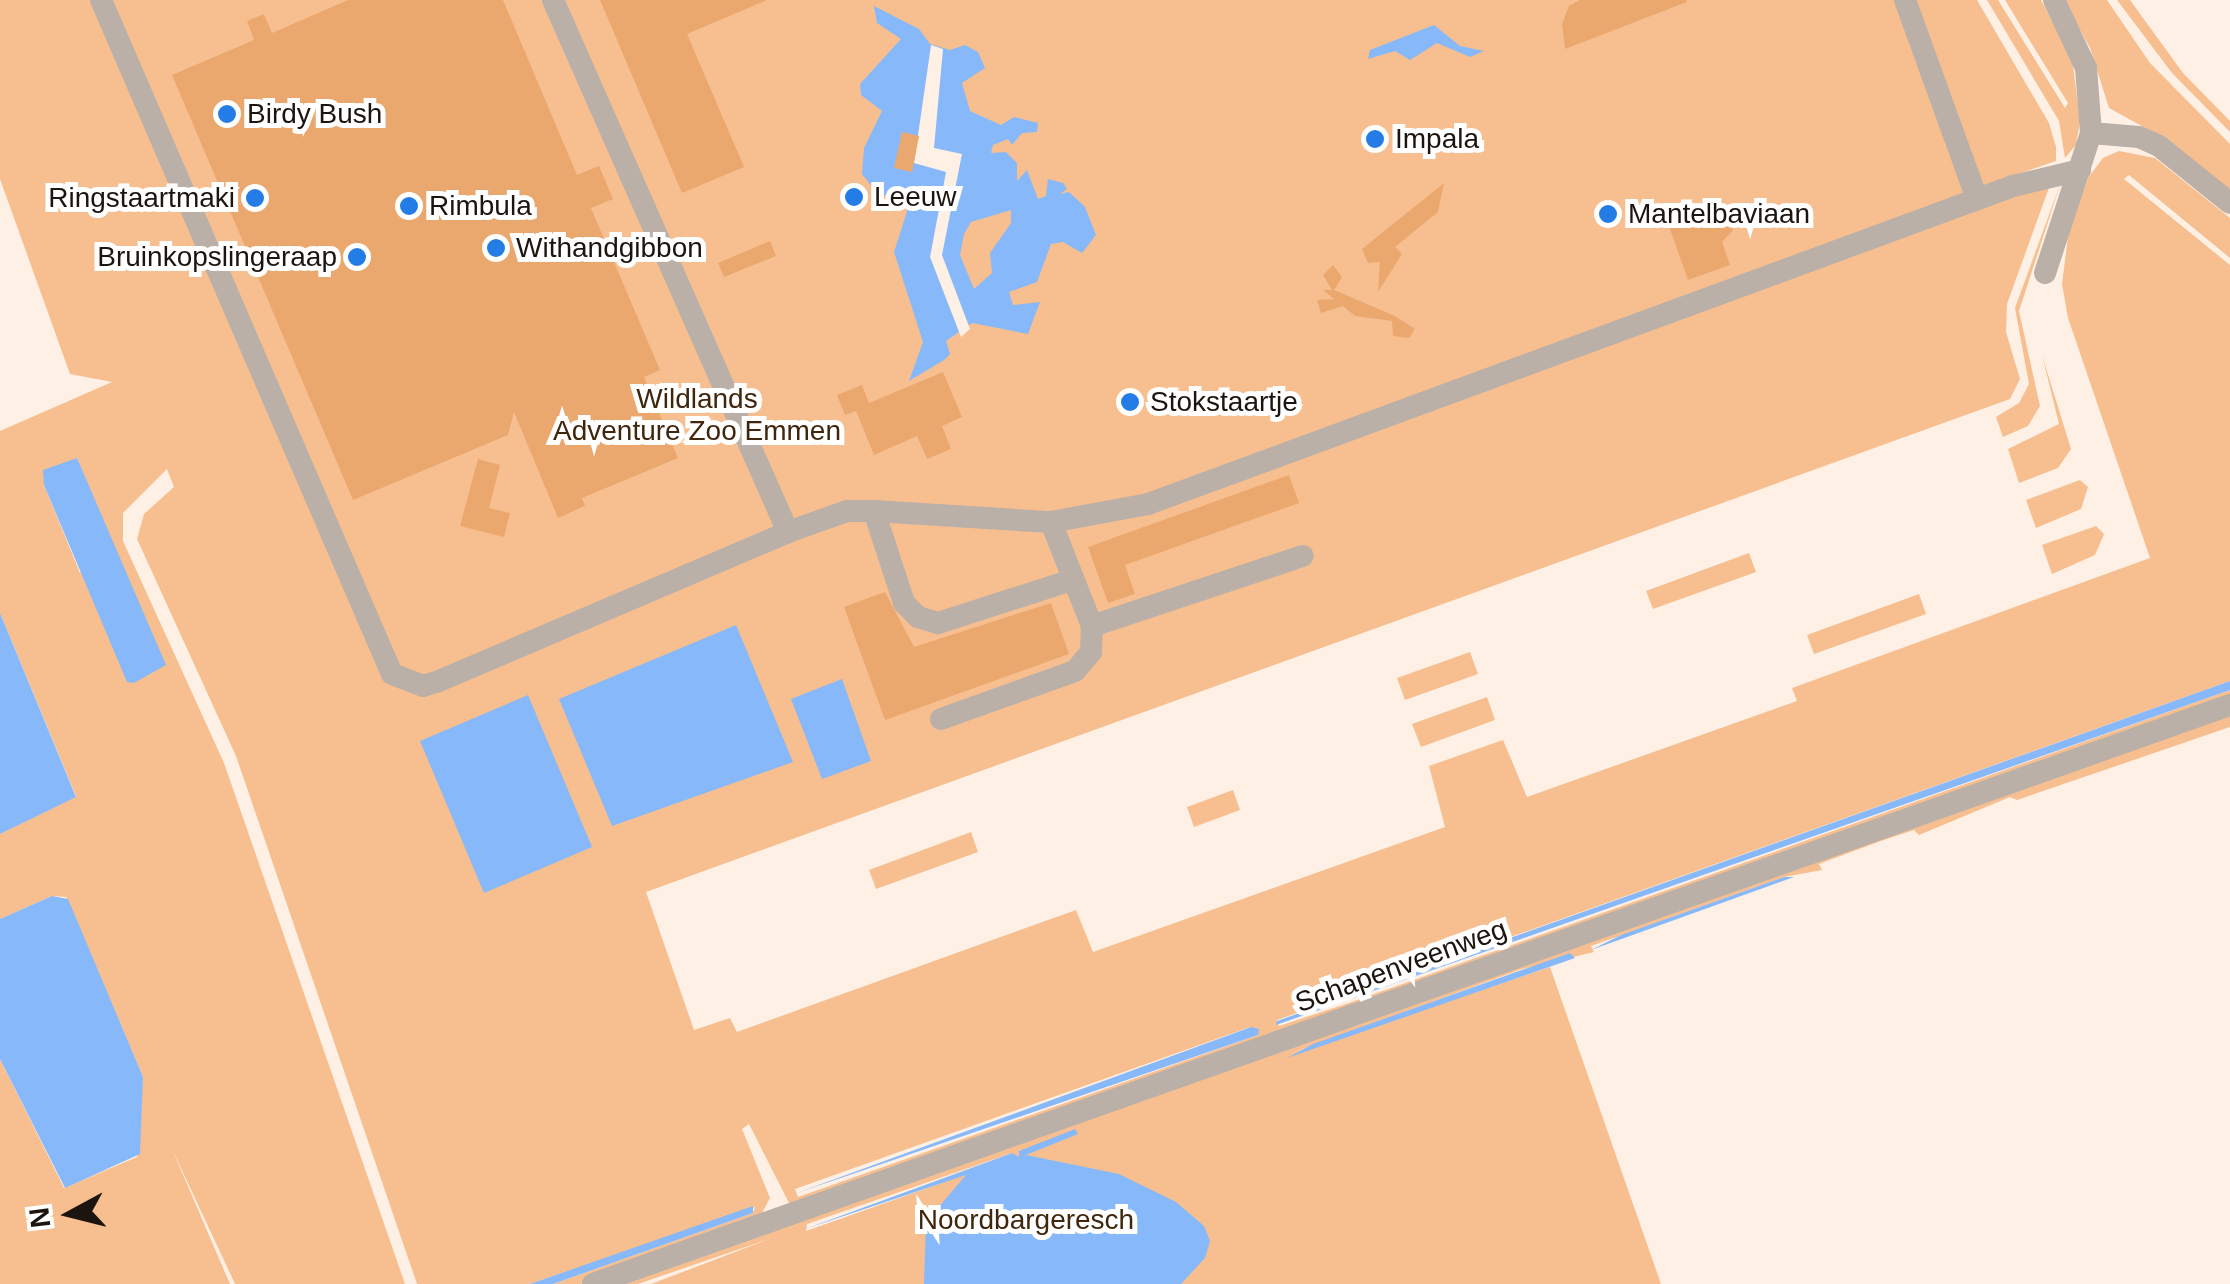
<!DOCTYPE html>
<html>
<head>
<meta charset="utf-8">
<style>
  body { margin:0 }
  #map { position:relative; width:2230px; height:1284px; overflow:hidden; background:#fef0e5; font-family:Helvetica,sans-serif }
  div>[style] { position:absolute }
  .green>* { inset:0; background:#f7bf8f }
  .water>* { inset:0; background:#87b8f9 }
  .pier>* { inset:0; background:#fef0e5 }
  .building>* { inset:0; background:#eaa86e }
  .minor>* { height:22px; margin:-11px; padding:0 11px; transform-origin:11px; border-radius:11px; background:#bab0a8 }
  .dots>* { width:28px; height:28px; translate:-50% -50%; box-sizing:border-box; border:5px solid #fff; border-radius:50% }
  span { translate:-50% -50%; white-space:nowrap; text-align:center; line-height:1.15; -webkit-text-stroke:10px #fff; paint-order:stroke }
  .poi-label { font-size:28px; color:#1c150f }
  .left { translate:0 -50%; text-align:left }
  .right { translate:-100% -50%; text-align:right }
  .park-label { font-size:28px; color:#40260c }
  .street-label { font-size:28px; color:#1c150f }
  .north { position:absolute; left:20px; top:1164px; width:100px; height:100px; -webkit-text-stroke:8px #fff; paint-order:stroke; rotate:263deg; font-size:28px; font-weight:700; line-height:40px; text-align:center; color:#1c150f }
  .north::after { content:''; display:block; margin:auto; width:35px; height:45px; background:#1c150f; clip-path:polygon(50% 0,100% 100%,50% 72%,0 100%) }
</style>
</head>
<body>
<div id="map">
  <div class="green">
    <div style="clip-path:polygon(evenodd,0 0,1977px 0,2049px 123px,2056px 147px,2056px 161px,2018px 174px,2050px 185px,2007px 304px,2006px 332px,2020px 379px,2010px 399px,646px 892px,694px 1030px,730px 1018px,737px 1032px,1076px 910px,1093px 952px,1445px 827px,1429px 766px,1503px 740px,1527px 797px,1797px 701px,1792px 688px,2150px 558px,2068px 318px,2062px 284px,2069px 229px,2088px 178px,2103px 158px,2119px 151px,2155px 158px,2230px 218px,2230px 258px,2129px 175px,2124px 179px,2230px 265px,2230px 681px,1277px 1020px,1279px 1026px,1349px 1003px,2230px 690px,2230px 699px,790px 1205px,749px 1124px,742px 1129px,770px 1198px,758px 1221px,581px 1284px,553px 1284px,753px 1213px,755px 1207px,530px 1284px,417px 1284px,236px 756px,137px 539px,144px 514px,174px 487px,167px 469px,123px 513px,123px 541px,224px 763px,405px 1284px,235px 1284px,172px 1149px,230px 1284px,0 1284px,0 1059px,64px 1188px,137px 1157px,143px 1077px,66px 897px,52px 896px,0 919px,0 834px,76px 796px,0 613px,0 431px,112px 382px,70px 374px,0 179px,0 0,77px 458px,107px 534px,80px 573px,44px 485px,77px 458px,0 0,1250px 1027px,1258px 1035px,798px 1197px,795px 1189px,1250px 1027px)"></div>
    <div style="clip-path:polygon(1987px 0,1998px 0,2065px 108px,2068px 103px,2005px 0,2041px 0,2059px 34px,2073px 65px,2080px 121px,2076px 145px,2065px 158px,2059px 121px)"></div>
    <div style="clip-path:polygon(2064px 0,2107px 0,2150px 63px,2230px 144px,2230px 191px,2169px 141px,2109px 108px,2090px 48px)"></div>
    <div style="clip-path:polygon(2117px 0,2130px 0,2183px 73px,2230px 121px,2230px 132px,2172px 73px)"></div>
    <div style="clip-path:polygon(2061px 182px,2019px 311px,2040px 406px,2028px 426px,2003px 437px,1996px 417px,2019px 403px,2029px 384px,2015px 308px)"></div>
    <div style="clip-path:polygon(2042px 355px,2071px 449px,2058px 468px,2019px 483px,2008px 449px,2059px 424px)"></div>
    <div style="clip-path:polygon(2080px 480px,2088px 487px,2081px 509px,2036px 528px,2026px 500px)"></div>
    <div style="clip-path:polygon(2096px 526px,2104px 534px,2095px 555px,2052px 574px,2042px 545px)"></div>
    <div style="clip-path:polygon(1749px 553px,1756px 572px,1653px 609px,1646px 591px)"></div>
    <div style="clip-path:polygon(1919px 594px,1926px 614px,1814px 654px,1807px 635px)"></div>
    <div style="clip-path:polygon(1470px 652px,1478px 674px,1405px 700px,1397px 678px)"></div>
    <div style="clip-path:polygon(1487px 697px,1495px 720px,1421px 747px,1412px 724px)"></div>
    <div style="clip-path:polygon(evenodd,2230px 709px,2230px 727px,2017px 800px,2010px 797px,1919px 835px,1914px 830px,1878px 842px,1819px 864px,1822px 870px,1784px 877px,1591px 946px,1594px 952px,1522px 969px,1289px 1054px,1550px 967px,1661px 1284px,651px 1284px,772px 1238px,638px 1284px,610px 1284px,2230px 709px,1012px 1153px,1015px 1157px,806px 1231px,807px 1224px,1012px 1153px)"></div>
    <div style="clip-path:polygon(1233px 790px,1240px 810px,1194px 827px,1187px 807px)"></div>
    <div style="clip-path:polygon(971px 832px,978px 852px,876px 889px,869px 870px)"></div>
  </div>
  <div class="water">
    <div style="clip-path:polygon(evenodd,874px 6px,919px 29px,930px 44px,950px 50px,965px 45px,978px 52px,985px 68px,962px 83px,970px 111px,1001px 125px,1014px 117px,1038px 123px,1037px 132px,1022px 133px,1012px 145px,1008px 139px,993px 145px,991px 153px,1006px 152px,1017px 163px,1017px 181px,1027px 170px,1038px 199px,1046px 196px,1048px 179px,1063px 183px,1067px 189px,1060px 194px,1069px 192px,1085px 207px,1096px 235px,1082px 253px,1063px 242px,1051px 244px,1037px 282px,1009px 292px,1013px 305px,1040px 302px,1028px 334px,972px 323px,946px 341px,950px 354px,944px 360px,909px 381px,923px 342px,894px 252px,911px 199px,878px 194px,862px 174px,864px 148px,882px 111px,861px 95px,860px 84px,901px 39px,877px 23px,874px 6px,1011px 210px,1011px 223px,990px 253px,992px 273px,974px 289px,960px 255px,964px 234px,971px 222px,1011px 210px)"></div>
    <div style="clip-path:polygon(1434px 25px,1460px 46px,1484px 51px,1470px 57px,1437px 43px,1410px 60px,1395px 51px,1368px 59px,1370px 50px)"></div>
    <div style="clip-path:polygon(77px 458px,166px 665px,134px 683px,127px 682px,44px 485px,43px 470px)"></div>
    <div style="clip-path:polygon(0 613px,76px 797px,0 834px)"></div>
    <div style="clip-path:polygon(736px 625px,793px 762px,612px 826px,559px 699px)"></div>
    <div style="clip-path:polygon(842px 679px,871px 761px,822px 779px,791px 699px)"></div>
    <div style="clip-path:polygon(2230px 681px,2230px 690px,1276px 1025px,1277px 1021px)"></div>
    <div style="clip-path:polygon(528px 695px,592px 847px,484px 893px,420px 741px)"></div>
    <div style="clip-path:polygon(1784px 877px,1794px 877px,1591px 950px,1621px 935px)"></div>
    <div style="clip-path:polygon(52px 896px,68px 899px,143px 1077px,140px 1154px,65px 1188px,0 1059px,0 919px)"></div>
    <div style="clip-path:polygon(1570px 953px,1575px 958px,1287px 1058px,1313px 1044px)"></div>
    <div style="clip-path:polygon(1251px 1027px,1259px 1029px,1258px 1035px,794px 1194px)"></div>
    <div style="clip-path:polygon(1075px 1129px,1078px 1134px,1026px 1155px,1119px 1174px,1176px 1202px,1204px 1226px,1210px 1241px,1205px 1258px,1181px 1284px,924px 1284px,926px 1222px,966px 1175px,805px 1229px,1012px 1153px,1019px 1157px,1019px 1151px)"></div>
    <div style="clip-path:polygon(753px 1206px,753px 1213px,553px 1284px,530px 1284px)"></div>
  </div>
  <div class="pier">
    <div style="clip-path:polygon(931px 45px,943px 49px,934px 148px,962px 154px,942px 255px,970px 329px,961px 337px,930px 257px,946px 172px,914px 163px)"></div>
  </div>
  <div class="building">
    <div style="clip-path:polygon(348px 0,503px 0,577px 175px,599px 166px,613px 199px,591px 208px,660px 370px,644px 377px,678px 458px,582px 498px,585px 506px,558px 518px,514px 412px,508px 435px,353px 500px,172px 75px,254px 40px,247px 21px,264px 14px,272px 33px)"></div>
    <div style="clip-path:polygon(600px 0,767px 0,687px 34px,744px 167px,682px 193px)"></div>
    <div style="clip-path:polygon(1580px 0,1686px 0,1687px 2px,1565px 49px,1562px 24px,1569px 6px)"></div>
    <div style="clip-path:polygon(902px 132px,919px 136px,912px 172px,894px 168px)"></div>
    <div style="clip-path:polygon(1444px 183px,1438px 212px,1395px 247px,1402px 254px,1378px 292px,1380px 262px,1368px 263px,1362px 249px)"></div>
    <div style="clip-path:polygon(1713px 201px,1716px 210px,1725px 207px,1733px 230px,1722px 242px,1730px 265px,1688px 280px,1666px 218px)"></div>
    <div style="clip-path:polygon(770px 241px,776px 256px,724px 277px,718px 263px)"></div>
    <div style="clip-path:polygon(1333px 265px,1342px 277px,1334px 290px,1395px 316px,1415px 329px,1409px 338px,1393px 336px,1392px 321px,1355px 316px,1343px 306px,1321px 313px,1317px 300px,1334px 299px,1323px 290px,1332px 290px,1323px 275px)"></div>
    <div style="clip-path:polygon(943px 372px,962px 417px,942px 426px,951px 449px,927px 459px,917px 436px,874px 455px,856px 411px,845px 415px,837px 395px,862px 385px,869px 403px)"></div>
    <div style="clip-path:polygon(478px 459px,500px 465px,489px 508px,510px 513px,504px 537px,460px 526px)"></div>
    <div style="clip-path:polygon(1289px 475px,1299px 503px,1125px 565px,1135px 594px,1108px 603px,1088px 547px)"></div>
    <div style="clip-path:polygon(885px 592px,914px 647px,1051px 603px,1069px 654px,885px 720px,844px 607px)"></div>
  </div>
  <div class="minor">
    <div style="left:101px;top:0;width:734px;rotate:66.65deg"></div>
    <div style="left:392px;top:674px;width:33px;rotate:21deg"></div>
    <div style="left:423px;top:686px;width:17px;rotate:-17deg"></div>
    <div style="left:439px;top:681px;width:379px;rotate:-23.1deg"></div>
    <div style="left:553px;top:0;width:582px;rotate:66.17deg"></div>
    <div style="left:788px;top:532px;width:63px;rotate:-19.6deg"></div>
    <div style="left:847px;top:511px;width:27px"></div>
    <div style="left:874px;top:511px;width:97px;rotate:71.9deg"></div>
    <div style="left:904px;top:603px;width:20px;rotate:45deg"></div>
    <div style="left:918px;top:617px;width:21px;rotate:17deg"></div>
    <div style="left:938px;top:623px;width:141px;rotate:-17.8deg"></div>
    <div style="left:1905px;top:0;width:212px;rotate:70.1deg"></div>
    <div style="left:2054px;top:0;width:75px;rotate:64.8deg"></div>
    <div style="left:2086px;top:68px;width:65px;rotate:85.6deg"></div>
    <div style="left:2091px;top:133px;width:48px;rotate:4.8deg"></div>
    <div style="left:2139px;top:137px;width:22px;rotate:24deg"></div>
    <div style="left:2159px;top:146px;width:91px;rotate:38.8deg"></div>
    <div style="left:2045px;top:273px;width:147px;rotate:-71.8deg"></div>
    <div style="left:874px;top:511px;width:177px;rotate:3.6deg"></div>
    <div style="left:1051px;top:522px;width:112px;rotate:68.5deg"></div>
    <div style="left:1092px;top:626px;width:222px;rotate:-18.4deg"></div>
    <div style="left:1051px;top:522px;width:99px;rotate:-10.5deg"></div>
    <div style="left:1148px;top:504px;width:922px;rotate:-20.18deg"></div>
    <div style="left:2013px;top:186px;width:69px;rotate:-13.4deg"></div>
    <div style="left:941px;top:719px;width:142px;rotate:-19.7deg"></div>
    <div style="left:1075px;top:671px;width:25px;rotate:-50deg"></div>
    <div style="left:1091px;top:652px;width:26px;rotate:-88deg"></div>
    <div style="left:593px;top:1284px;width:1736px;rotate:-19.48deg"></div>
  </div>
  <div class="dots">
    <div style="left:227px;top:114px;background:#247ce6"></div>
    <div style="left:1375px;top:139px;background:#247ce6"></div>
    <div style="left:854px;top:197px;background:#247ce6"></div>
    <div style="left:255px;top:198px;background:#247ce6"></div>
    <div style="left:409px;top:206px;background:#247ce6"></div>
    <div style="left:1608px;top:214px;background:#247ce6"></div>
    <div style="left:496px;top:248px;background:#247ce6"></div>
    <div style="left:357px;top:257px;background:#247ce6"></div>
    <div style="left:1130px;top:402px;background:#247ce6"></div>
  </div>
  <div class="poi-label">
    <span class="left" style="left:247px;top:114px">Birdy Bush</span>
    <span class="left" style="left:1395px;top:139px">Impala</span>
    <span class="left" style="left:874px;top:197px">Leeuw</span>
    <span class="right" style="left:235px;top:198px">Ringstaartmaki</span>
    <span class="left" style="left:429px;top:206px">Rimbula</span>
    <span class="left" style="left:1628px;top:214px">Mantelbaviaan</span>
    <span class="left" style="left:516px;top:248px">Withandgibbon</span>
    <span class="right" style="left:337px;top:257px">Bruinkopslingeraap</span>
    <span class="left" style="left:1150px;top:402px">Stokstaartje</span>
  </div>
  <div class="park-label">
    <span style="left:697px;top:415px">Wildlands<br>Adventure Zoo Emmen</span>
    <span style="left:1026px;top:1220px">Noordbargeresch</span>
  </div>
  <div class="street-label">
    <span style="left:1401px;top:966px;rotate:-20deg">Schapenveenweg</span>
  </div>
  <div class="north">N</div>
</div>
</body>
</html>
